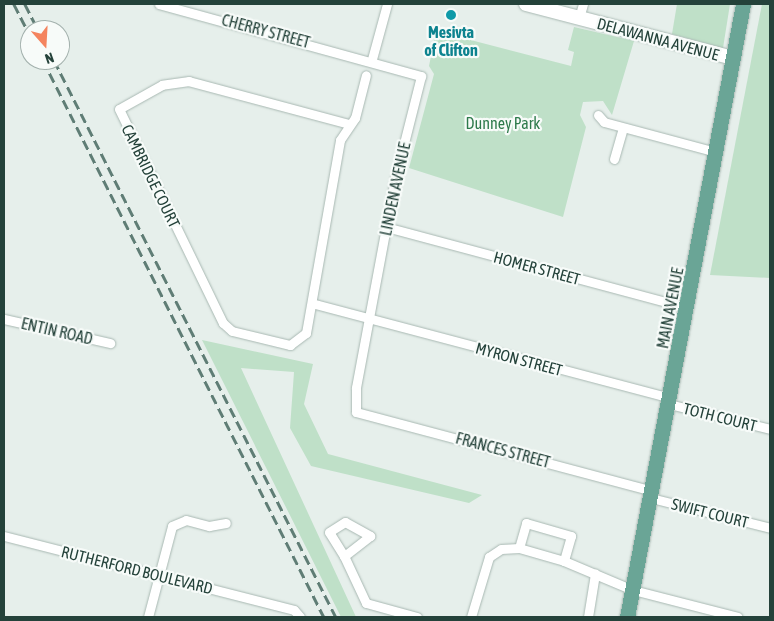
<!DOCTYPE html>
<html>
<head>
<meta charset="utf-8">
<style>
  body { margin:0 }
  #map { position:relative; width:774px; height:621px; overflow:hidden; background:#e6efeb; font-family:"Asap Condensed",sans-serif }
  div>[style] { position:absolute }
  .green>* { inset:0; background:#bfe0c8 }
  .roads { filter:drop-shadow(0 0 1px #a8b8b2) drop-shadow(0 0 1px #a8b8b2) }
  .street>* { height:9px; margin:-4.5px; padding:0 4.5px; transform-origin:4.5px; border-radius:4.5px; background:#fff }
  .secondary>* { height:14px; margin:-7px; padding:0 7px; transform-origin:7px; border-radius:7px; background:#fff }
  .primary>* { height:15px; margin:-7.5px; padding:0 7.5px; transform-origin:7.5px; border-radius:7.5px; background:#6aa596 }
  .rail>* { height:2.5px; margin-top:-1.25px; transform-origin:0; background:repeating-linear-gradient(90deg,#5f7d75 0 10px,transparent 0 15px) }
  .dots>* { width:14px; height:14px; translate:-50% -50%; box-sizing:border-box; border:2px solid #f7fbf9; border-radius:50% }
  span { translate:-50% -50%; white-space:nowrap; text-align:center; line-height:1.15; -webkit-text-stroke:4.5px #f7fbf9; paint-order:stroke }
  .street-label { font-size:16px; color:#24423a }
  .culture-label { font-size:16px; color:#0d838f; font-weight:700 }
  .park-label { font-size:16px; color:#2d7a4b }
  .frame { position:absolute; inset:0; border:5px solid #24423a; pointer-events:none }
  .north { position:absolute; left:20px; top:20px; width:50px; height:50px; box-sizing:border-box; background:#f7fbf9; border:1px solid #a3b1ad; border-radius:50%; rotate:161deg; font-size:14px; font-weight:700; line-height:20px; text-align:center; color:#24423a }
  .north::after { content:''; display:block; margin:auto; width:18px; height:22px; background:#f4845f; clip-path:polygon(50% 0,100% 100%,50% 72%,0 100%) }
</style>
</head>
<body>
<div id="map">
  <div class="green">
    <div style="clip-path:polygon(677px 4px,730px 4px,723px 48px,672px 34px)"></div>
    <div style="clip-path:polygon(762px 4px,770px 4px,770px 278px,710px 275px)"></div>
    <div style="clip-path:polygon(574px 27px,634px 41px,612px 115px,603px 101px,583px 102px,580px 115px,586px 127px,563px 217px,409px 168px,434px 74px,429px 66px,436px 31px,571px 66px,574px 52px,568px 50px)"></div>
    <div style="clip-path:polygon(202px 340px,313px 364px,304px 404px,328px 454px,482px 495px,469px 503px,311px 466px,290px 428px,294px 372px,241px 368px,356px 617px,341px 617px)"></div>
  </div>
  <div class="roads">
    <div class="street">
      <div style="left:159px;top:4px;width:272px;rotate:15.4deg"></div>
      <div style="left:421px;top:76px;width:106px;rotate:104.2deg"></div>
      <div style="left:395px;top:179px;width:213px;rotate:100.6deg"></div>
      <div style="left:356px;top:388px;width:24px;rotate:90deg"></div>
      <div style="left:356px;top:412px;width:306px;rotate:14.9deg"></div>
      <div style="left:579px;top:18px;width:15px;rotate:-74deg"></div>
      <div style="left:372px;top:59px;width:57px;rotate:-74.7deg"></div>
      <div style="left:598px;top:115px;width:9px;rotate:49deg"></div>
      <div style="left:604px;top:122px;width:116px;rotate:15deg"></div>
      <div style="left:349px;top:124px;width:166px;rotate:-165deg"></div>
      <div style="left:189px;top:81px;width:27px;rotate:172deg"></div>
      <div style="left:162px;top:85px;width:49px;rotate:150.8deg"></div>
      <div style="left:119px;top:109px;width:238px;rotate:64.1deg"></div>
      <div style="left:223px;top:323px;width:12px;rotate:42deg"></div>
      <div style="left:232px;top:331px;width:60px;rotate:13.6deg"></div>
      <div style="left:290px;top:345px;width:20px;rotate:-37deg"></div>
      <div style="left:306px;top:333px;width:196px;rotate:-80deg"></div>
      <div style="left:340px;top:140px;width:27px;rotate:-56deg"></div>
      <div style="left:355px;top:118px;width:44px;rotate:-75.7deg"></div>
      <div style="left:614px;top:159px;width:32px;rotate:-74deg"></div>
      <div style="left:386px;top:227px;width:313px;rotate:15deg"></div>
      <div style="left:315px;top:304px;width:367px;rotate:14.8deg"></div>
      <div style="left:4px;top:319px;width:109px;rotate:12.8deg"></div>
      <div style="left:669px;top:404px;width:104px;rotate:13.9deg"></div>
      <div style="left:651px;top:498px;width:123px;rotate:14.1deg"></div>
      <div style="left:345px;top:522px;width:29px;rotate:29deg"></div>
      <div style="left:370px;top:536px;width:33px;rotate:142deg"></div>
      <div style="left:344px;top:556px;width:28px;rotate:-122deg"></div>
      <div style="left:329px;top:532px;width:19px;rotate:-32deg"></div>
      <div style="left:4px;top:536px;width:299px;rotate:14.3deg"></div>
      <div style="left:294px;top:610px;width:9px;rotate:49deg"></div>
      <div style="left:519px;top:548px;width:26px;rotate:-74deg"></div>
      <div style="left:526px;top:523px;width:47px;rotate:16.1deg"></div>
      <div style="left:571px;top:536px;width:26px;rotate:106deg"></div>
      <div style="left:344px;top:556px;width:52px;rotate:64.9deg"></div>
      <div style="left:366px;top:603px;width:53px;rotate:15.4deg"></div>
      <div style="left:148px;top:617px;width:94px;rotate:-75.2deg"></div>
      <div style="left:172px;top:526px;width:15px;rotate:-23deg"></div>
      <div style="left:186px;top:520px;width:24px;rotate:15deg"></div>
      <div style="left:209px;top:526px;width:17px;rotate:-10deg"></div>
      <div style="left:471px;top:617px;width:63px;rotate:-73.3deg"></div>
      <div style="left:489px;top:557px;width:14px;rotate:-34deg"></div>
      <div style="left:501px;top:549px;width:18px;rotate:-3deg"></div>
      <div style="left:519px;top:548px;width:47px;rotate:16.1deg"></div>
      <div style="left:564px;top:561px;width:75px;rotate:22.8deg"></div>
      <div style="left:633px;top:590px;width:108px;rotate:14.4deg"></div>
      <div style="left:588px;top:617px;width:44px;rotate:-80.8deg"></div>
    </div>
    <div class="secondary">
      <div style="left:526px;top:4px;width:214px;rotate:14.6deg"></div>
    </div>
    <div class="primary">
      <div style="left:627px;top:617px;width:624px;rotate:-79.28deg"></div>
    </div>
  </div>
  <div class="rail">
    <div style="left:14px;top:4px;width:35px;rotate:63deg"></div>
    <div style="left:25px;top:4px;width:29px;rotate:63deg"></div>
    <div style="left:43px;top:60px;width:624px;rotate:63.23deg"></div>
    <div style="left:54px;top:60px;width:624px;rotate:63.15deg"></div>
  </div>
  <div class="dots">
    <div style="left:451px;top:15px;background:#0f9aa8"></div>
  </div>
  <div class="street-label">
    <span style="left:266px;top:31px;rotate:15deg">CHERRY STREET</span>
    <span style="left:658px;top:39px;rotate:15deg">DELAWANNA AVENUE</span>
    <span style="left:151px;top:176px;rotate:64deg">CAMBRIDGE COURT</span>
    <span style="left:395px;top:189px;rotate:-78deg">LINDEN AVENUE</span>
    <span style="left:537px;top:268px;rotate:15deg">HOMER STREET</span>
    <span style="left:670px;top:308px;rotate:-79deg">MAIN AVENUE</span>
    <span style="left:57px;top:331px;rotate:13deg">ENTIN ROAD</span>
    <span style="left:519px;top:359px;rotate:15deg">MYRON STREET</span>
    <span style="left:720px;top:417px;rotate:14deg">TOTH COURT</span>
    <span style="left:503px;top:450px;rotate:15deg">FRANCES STREET</span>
    <span style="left:710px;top:513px;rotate:14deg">SWIFT COURT</span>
    <span style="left:137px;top:570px;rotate:14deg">RUTHERFORD BOULEVARD</span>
  </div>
  <div class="culture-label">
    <span style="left:451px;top:41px">Mesivta<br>of Clifton</span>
  </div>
  <div class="park-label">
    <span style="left:503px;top:123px">Dunney Park</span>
  </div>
  <div class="frame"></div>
  <div class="north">N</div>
</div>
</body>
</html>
